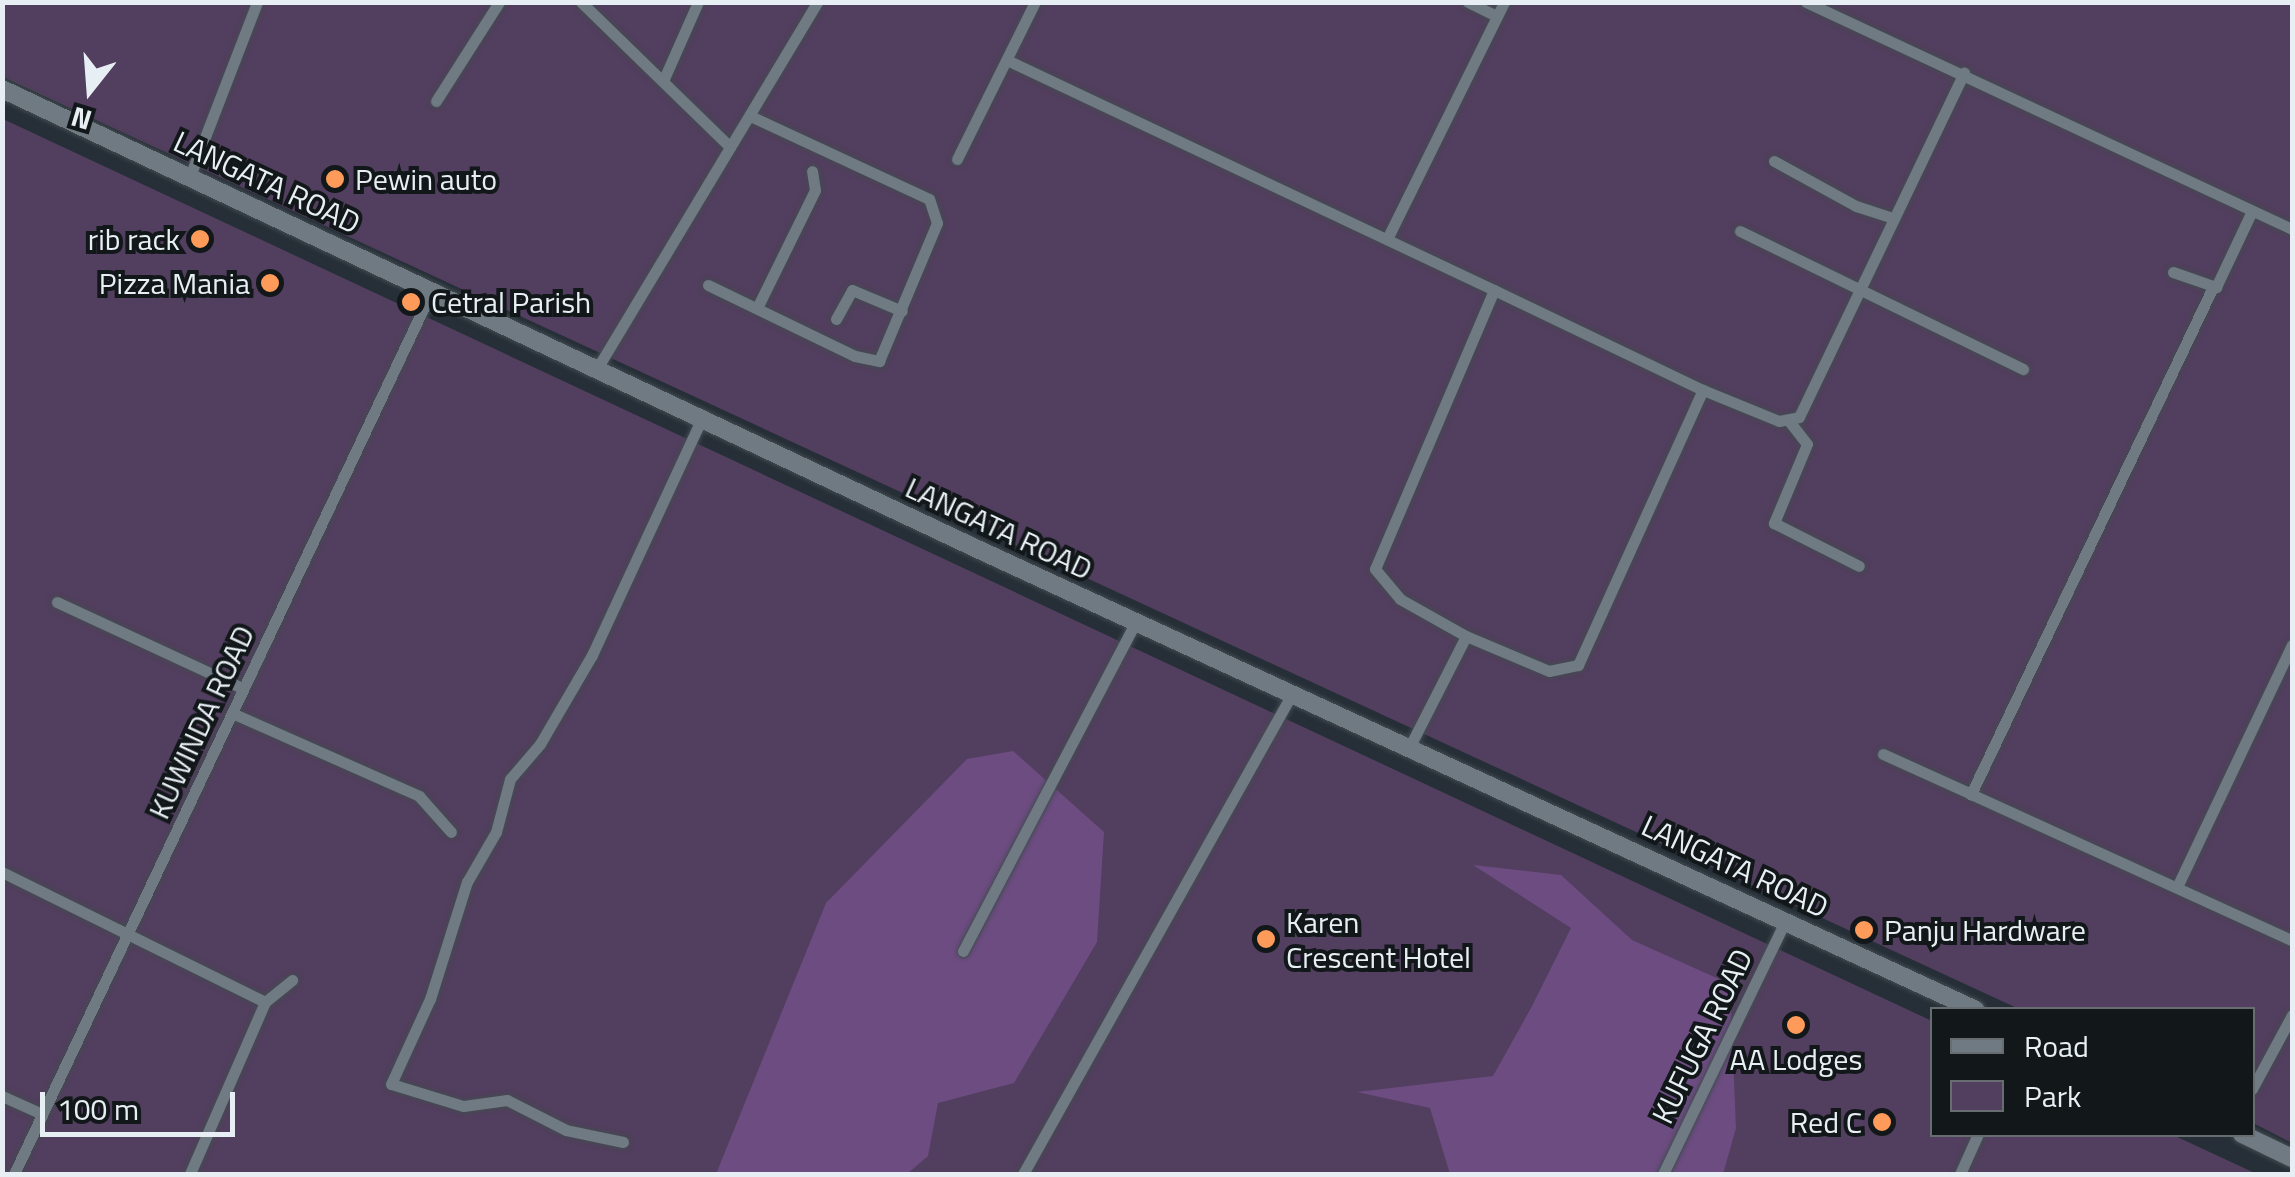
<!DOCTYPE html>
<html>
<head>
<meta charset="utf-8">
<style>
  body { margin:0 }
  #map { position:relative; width:2295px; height:1177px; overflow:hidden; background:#262f37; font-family:"Titillium Web",sans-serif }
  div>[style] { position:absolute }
  .green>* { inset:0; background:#523e5e }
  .forest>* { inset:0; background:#6d4c82 }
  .roads { filter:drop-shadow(0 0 2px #434b51) drop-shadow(0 0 2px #434b51) }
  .minor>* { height:11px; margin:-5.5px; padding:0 5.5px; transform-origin:5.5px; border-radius:5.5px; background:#6f7a83 }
  .secondary>* { height:18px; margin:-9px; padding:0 9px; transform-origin:9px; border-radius:9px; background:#6f7a83 }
  .dots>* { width:28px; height:28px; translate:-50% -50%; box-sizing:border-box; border:5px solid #12171a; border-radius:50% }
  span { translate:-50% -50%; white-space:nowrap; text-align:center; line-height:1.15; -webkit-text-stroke:8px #12171a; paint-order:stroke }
  .poi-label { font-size:30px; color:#e8eff4 }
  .left { translate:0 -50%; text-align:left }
  .right { translate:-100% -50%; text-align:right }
  .street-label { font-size:30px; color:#e8eff4 }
  .frame { position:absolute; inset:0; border:5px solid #e8eff4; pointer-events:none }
  .legend { position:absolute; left:1930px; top:1007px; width:325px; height:130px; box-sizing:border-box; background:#12171a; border:2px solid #686d71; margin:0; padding:12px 18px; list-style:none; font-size:30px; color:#e8eff4 }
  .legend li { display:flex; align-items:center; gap:20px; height:50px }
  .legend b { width:50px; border:2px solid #686d71 }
  .north { position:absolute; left:40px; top:40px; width:100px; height:100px; -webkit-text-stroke:8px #12171a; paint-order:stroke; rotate:197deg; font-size:28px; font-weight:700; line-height:40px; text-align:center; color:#e8eff4 }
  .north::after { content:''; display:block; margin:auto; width:35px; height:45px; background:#e8eff4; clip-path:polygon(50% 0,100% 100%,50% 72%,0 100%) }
  .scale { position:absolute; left:40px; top:1092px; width:195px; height:45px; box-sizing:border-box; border:5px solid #e8eff4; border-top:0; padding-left:12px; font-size:30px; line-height:35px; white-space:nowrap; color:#e8eff4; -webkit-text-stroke:8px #12171a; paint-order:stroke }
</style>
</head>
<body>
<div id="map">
  <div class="green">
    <div style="clip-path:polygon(3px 2px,2292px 3px,2292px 1143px,2253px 1123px,2252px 1010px,2019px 1009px,3px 77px)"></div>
    <div style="clip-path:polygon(3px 119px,1932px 1021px,1932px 1134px,2173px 1135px,2257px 1174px,3px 1174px)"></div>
  </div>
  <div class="forest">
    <div style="clip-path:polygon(1013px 751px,1104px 832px,1097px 942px,1014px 1083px,938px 1103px,928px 1156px,907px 1174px,716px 1174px,826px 903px,967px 759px)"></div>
    <div style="clip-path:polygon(1473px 865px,1561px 875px,1632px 940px,1730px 984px,1736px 1128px,1723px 1174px,1450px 1174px,1430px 1108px,1357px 1092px,1493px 1076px,1531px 1008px,1571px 928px)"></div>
  </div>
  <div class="roads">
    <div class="minor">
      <div style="left:581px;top:2px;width:208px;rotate:44.2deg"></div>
      <div style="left:1468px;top:2px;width:32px;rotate:26deg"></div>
      <div style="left:1806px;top:2px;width:536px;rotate:25.04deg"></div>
      <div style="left:1009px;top:61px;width:536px;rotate:25.28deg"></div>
      <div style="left:1494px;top:290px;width:303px;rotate:113.1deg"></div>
      <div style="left:1375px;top:569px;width:39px;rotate:50deg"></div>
      <div style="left:1400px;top:599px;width:76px;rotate:29.3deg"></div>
      <div style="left:663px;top:81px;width:86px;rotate:-66.1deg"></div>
      <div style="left:436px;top:101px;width:117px;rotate:-57.5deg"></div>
      <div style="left:957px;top:159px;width:175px;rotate:-63.6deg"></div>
      <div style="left:1774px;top:161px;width:94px;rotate:28.8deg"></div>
      <div style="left:1856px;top:206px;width:40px;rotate:18deg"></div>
      <div style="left:190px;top:176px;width:186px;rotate:-68.9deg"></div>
      <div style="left:1740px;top:231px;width:315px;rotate:26deg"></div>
      <div style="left:1387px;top:239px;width:264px;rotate:-63.7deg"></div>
      <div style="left:2173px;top:272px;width:46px;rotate:19.2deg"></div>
      <div style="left:2216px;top:287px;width:84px;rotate:-64.7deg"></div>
      <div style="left:708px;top:285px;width:163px;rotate:25.8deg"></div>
      <div style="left:855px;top:356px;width:25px;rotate:12deg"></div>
      <div style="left:879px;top:361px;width:150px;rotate:-67.2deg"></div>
      <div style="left:937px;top:223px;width:25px;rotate:-108deg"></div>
      <div style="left:929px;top:199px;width:197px;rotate:-155.1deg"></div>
      <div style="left:2212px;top:289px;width:560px;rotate:115.51deg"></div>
      <div style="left:1971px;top:794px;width:353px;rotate:24.5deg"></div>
      <div style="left:1494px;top:290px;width:232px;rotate:25.6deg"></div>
      <div style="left:757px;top:308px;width:131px;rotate:-63.8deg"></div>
      <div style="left:815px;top:190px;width:19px;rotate:-99deg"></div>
      <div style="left:836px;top:319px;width:33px;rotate:-61deg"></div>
      <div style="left:852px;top:290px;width:54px;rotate:22.8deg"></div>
      <div style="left:598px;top:367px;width:426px;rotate:-59deg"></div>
      <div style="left:1789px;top:421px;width:29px;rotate:52deg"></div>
      <div style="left:1807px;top:444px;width:86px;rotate:112.7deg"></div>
      <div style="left:1774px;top:523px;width:95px;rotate:26.8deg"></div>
      <div style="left:57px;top:602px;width:204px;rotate:24.9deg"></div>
      <div style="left:232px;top:713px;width:205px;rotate:23.9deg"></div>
      <div style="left:419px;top:796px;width:48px;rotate:48.4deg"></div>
      <div style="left:1410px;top:746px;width:123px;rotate:-63deg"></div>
      <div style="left:1466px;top:636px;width:90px;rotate:22.9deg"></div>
      <div style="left:1549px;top:671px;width:30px;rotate:-12deg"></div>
      <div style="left:1578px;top:665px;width:302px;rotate:-65.6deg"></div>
      <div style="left:1703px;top:390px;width:82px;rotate:22.2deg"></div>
      <div style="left:1779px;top:421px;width:20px;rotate:-11deg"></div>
      <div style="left:1799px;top:417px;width:382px;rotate:-64.4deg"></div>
      <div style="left:1883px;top:754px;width:97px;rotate:24.4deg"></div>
      <div style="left:2px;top:872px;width:293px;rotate:26.3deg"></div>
      <div style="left:265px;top:1002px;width:188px;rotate:113.6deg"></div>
      <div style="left:2177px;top:887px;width:268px;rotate:-64.6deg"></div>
      <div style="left:963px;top:951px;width:372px;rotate:-62.3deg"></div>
      <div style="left:265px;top:1002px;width:35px;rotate:-39deg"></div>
      <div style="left:2252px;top:1089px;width:84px;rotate:-61.6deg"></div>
      <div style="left:2px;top:1096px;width:44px;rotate:24.2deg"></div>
      <div style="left:623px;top:1142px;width:58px;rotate:-168.1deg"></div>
      <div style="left:566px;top:1130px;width:66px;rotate:-153deg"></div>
      <div style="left:507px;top:1100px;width:44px;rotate:172.2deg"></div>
      <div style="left:463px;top:1106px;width:75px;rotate:-163deg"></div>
      <div style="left:391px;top:1084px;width:94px;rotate:-65.4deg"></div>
      <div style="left:430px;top:999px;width:123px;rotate:-72.5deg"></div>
      <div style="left:467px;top:882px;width:58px;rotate:-59.9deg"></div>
      <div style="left:496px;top:832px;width:55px;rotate:-75.2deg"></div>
      <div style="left:510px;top:779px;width:46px;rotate:-49.4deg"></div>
      <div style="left:540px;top:744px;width:103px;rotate:-59.7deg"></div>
      <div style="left:592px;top:655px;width:264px;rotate:-65.1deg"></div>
      <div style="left:14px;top:1174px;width:978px;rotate:-64.69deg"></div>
      <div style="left:1023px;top:1174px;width:552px;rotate:-60.74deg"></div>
      <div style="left:1663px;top:1174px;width:282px;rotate:-64.2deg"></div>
      <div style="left:1960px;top:1174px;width:44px;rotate:-65.8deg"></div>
    </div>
    <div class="secondary">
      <div style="left:2px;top:89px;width:1088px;rotate:25.25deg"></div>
      <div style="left:986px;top:553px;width:1090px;rotate:24.78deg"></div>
      <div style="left:2242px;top:1134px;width:55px;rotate:25.6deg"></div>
    </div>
  </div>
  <div class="dots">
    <div style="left:335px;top:179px;background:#ff9b5a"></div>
    <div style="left:200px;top:239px;background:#ff9b5a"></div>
    <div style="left:270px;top:283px;background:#ff9b5a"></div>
    <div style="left:411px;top:302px;background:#ff9b5a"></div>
    <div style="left:1864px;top:930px;background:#ff9b5a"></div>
    <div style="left:1266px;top:939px;background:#ff9b5a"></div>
    <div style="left:1796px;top:1025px;background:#ff9b5a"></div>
    <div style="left:1882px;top:1122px;background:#ff9b5a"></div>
  </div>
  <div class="poi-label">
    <span class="left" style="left:355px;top:179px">Pewin auto</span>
    <span class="right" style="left:180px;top:239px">rib rack</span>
    <span class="right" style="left:250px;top:283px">Pizza Mania</span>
    <span class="left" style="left:431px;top:302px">Cetral Parish</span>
    <span class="left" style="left:1286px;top:939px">Karen<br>Crescent Hotel</span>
    <span class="left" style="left:1884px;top:930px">Panju Hardware</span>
    <span style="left:1796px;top:1059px">AA Lodges</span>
    <span class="right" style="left:1862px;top:1122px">Red C</span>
  </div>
  <div class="street-label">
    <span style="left:267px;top:182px;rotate:25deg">LANGATA ROAD</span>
    <span style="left:999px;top:528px;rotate:25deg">LANGATA ROAD</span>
    <span style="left:201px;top:722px;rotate:-65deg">KUWINDA ROAD</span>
    <span style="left:1735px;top:866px;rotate:25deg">LANGATA ROAD</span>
    <span style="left:1702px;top:1036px;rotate:-64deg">KUFUGA ROAD</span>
  </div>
  <div class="frame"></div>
  <ul class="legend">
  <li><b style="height:12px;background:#6f7a83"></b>Road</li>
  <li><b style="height:28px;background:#523e5e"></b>Park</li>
  </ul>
  <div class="north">N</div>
  <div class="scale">100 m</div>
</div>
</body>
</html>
